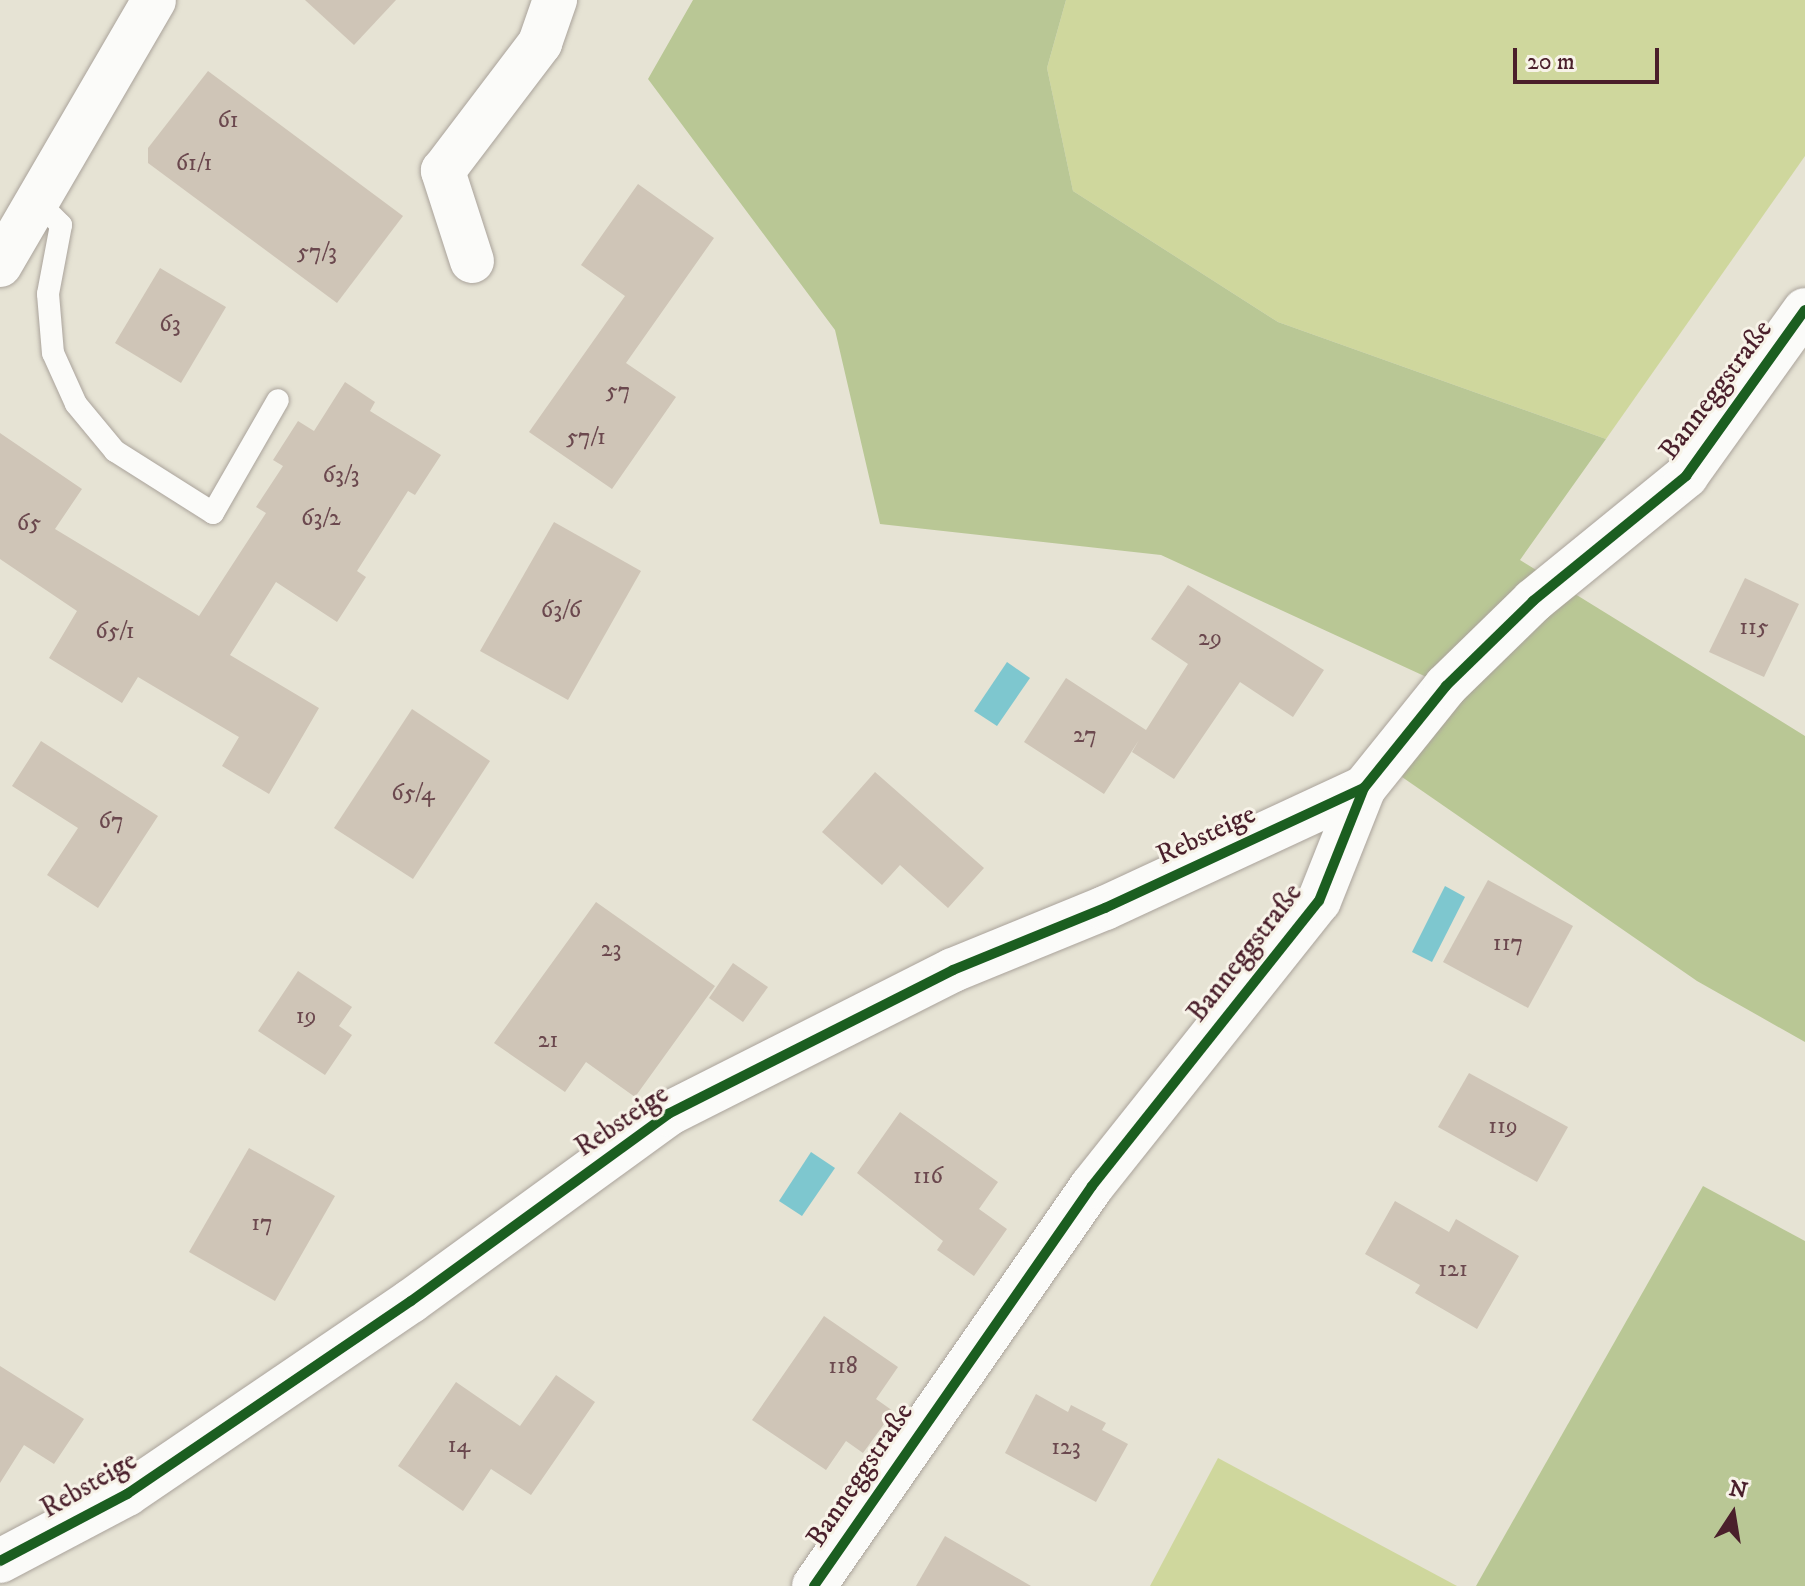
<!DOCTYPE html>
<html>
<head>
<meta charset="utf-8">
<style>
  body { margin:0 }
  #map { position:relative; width:1805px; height:1586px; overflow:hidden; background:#e6e3d4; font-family:"IM FELL DW Pica",serif }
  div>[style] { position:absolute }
  .green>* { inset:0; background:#cfd79d }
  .forest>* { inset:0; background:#b9c795 }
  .water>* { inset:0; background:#7ec7cf }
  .building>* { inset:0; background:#cfc5b7 }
  .roads { filter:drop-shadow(0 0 2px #aaa39b) drop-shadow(0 0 2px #aaa39b) }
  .lane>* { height:22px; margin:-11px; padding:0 11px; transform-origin:11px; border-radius:11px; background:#fbfbf9 }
  .street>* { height:44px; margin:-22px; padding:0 22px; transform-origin:22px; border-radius:22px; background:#fbfbf9 }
  .cycleway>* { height:10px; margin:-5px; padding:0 5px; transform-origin:5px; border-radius:5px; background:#1b5e20 }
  span { translate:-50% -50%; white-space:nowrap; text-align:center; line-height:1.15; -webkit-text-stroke:6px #f7f3e8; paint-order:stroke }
  .number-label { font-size:24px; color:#6b484e }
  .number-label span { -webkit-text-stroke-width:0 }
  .street-label { font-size:28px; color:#4a1f2b }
  .north { position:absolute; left:1693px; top:1474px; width:80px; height:80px; -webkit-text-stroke:6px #f7f3e8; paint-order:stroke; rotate:12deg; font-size:22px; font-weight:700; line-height:32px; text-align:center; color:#4a1f2b }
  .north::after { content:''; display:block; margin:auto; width:28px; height:36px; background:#4a1f2b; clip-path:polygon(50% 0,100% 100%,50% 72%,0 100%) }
  .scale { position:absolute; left:1513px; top:48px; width:146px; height:36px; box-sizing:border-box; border:4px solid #4a1f2b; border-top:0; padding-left:10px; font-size:24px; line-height:28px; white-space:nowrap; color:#4a1f2b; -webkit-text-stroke:6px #f7f3e8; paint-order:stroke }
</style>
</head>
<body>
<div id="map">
  <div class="green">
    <div style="clip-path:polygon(1066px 0,1805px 0,1805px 156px,1606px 439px,1278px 322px,1073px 191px,1047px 68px)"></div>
    <div style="clip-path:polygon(1218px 1458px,1457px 1586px,1150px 1586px)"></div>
  </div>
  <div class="forest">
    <div style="clip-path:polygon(693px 0,1066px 0,1047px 68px,1073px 191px,1278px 322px,1606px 439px,1520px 560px,1805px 736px,1805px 1042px,1697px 981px,1402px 777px,1446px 686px,1161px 555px,880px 524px,835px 330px,648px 79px)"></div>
    <div style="clip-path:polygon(1703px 1186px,1805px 1241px,1805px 1586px,1476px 1586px)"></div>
  </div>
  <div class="water">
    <div style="clip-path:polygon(1007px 662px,1030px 678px,997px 726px,974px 711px)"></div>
    <div style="clip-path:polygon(1445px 886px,1465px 897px,1432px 962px,1412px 952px)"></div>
    <div style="clip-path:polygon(811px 1152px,835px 1168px,802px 1216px,779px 1201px)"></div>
  </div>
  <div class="building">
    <div style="clip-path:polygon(305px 0,396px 0,354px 45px)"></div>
    <div style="clip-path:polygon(208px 71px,403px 216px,337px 303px,148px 163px,148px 148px)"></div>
    <div style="clip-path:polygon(638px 184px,714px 238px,626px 363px,676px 397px,612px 489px,529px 432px,625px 296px,581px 265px)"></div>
    <div style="clip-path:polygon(160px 268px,226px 307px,181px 383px,115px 343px)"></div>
    <div style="clip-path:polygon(345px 382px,375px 402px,370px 411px,441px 455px,415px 495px,408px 491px,357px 571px,366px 577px,337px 622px,276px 582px,230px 655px,319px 708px,269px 794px,222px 766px,239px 737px,138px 677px,122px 703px,49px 658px,77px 611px,0 559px,0 433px,82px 489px,55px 529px,199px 616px,266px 513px,256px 507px,283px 466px,273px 460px,298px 421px,314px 431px)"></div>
    <div style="clip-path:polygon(554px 522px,641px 571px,568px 700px,480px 651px)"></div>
    <div style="clip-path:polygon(1745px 578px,1799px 604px,1764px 677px,1709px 652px)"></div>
    <div style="clip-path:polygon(1188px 585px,1324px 670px,1293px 717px,1240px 682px,1174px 779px,1132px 752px,1139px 740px,1104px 794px,1024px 742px,1066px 678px,1146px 730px,1188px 664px,1151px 639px)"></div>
    <div style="clip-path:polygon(412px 709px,490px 761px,413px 879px,334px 828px)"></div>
    <div style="clip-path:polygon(41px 741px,158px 816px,98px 908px,47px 875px,78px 828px,12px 786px)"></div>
    <div style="clip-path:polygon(875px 772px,984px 868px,948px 908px,900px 865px,882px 885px,822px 832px)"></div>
    <div style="clip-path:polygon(1488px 880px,1573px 926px,1528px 1008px,1443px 962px)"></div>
    <div style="clip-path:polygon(596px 902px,715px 986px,635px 1097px,586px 1062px,565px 1092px,494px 1043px)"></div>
    <div style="clip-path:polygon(733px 963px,768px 987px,743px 1022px,709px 998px)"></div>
    <div style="clip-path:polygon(298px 971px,352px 1007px,339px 1026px,352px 1035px,325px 1075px,258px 1031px)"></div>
    <div style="clip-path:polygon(1469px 1073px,1568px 1127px,1537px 1182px,1438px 1127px)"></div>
    <div style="clip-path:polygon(900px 1112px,998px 1182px,979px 1209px,1007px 1229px,974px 1276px,937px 1250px,943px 1241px,857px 1173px)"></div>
    <div style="clip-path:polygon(249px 1148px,335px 1196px,275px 1301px,189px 1252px)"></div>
    <div style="clip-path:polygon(1395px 1201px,1449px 1232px,1456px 1219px,1519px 1256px,1477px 1329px,1415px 1293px,1420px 1285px,1365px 1254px)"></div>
    <div style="clip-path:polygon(824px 1316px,898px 1367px,876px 1399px,893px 1411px,879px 1431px,863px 1453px,846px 1441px,826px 1470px,752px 1420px)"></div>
    <div style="clip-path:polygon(0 1366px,84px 1419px,54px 1464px,24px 1445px,0 1483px)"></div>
    <div style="clip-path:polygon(556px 1375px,595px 1402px,531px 1495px,491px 1469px,463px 1511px,398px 1466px,456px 1382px,520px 1426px)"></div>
    <div style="clip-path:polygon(1036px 1394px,1068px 1412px,1071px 1405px,1106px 1423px,1102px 1430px,1128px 1444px,1096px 1502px,1005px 1453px)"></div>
    <div style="clip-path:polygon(945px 1536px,1031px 1586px,916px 1586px)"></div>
  </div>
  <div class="roads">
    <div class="lane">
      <div style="left:37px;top:201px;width:34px;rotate:45deg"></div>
      <div style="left:61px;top:225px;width:70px;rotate:100.7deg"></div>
      <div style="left:48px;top:294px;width:59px;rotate:85.2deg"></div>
      <div style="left:53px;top:353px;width:56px;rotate:65.7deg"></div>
      <div style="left:76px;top:404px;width:61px;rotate:50.3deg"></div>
      <div style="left:115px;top:451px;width:116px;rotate:32.3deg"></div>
      <div style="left:213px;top:513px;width:130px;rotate:-60.1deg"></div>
    </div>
    <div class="street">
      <div style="left:472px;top:261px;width:95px;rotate:-107.9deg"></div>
      <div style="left:443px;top:171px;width:161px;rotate:-52.8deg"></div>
      <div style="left:540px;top:43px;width:46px;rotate:-70.8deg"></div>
      <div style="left:0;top:265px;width:306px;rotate:-59.8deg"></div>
      <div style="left:0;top:1561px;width:144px;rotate:-27.8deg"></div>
      <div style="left:127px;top:1494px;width:343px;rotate:-34.2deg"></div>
      <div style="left:411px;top:1301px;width:318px;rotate:-36deg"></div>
      <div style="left:668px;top:1114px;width:319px;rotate:-26.8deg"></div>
      <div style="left:953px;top:970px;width:164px;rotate:-22.2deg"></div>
      <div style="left:1105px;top:908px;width:285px;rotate:-24.9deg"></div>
      <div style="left:814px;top:1586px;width:487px;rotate:-55.2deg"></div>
      <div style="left:1092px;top:1186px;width:364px;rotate:-51.5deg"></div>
      <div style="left:1319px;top:901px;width:122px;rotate:-68.3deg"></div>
      <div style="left:1364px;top:788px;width:131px;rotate:-51.2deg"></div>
      <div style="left:1446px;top:686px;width:122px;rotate:-44.3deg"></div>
      <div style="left:1533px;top:601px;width:198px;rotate:-39.2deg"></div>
      <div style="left:1686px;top:476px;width:204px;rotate:-54.4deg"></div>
    </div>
  </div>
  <div class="cycleway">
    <div style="left:0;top:1561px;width:144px;rotate:-27.8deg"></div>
    <div style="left:127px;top:1494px;width:343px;rotate:-34.2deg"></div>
    <div style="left:411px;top:1301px;width:318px;rotate:-36deg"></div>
    <div style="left:668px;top:1114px;width:319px;rotate:-26.8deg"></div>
    <div style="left:953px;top:970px;width:164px;rotate:-22.2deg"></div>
    <div style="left:1105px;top:908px;width:285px;rotate:-24.9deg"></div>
    <div style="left:814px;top:1586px;width:487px;rotate:-55.2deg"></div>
    <div style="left:1092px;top:1186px;width:364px;rotate:-51.5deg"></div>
    <div style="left:1319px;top:901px;width:122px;rotate:-68.3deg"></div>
    <div style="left:1364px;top:788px;width:131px;rotate:-51.2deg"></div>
    <div style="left:1446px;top:686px;width:122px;rotate:-44.3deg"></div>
    <div style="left:1533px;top:601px;width:198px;rotate:-39.2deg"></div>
    <div style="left:1686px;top:476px;width:204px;rotate:-54.4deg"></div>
  </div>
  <div class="number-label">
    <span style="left:228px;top:121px">61</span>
    <span style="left:194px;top:164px">61/1</span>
    <span style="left:317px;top:253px">57/3</span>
    <span style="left:170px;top:325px">63</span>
    <span style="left:618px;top:392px">57</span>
    <span style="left:586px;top:438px">57/1</span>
    <span style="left:341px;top:476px">63/3</span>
    <span style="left:321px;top:519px">63/2</span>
    <span style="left:29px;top:524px">65</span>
    <span style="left:561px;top:611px">63/6</span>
    <span style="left:1754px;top:628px">115</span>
    <span style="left:115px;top:632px">65/1</span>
    <span style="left:1210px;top:639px">29</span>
    <span style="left:1085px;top:736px">27</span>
    <span style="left:413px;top:794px">65/4</span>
    <span style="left:111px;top:822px">67</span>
    <span style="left:1508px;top:944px">117</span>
    <span style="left:611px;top:950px">23</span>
    <span style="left:306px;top:1017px">19</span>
    <span style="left:548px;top:1041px">21</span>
    <span style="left:1503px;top:1127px">119</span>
    <span style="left:928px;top:1177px">116</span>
    <span style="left:262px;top:1224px">17</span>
    <span style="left:1453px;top:1270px">121</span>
    <span style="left:843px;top:1367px">118</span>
    <span style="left:459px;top:1446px">14</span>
    <span style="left:1066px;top:1448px">123</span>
  </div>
  <div class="street-label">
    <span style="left:1716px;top:390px;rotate:-53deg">Banneggstraße</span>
    <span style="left:1206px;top:835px;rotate:-25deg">Rebsteige</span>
    <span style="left:1245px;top:953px;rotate:-52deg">Banneggstraße</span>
    <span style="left:622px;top:1121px;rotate:-34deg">Rebsteige</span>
    <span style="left:860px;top:1475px;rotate:-56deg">Banneggstraße</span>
    <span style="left:89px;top:1485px;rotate:-30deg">Rebsteige</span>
  </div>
  <div class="north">N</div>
  <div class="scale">20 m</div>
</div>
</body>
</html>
